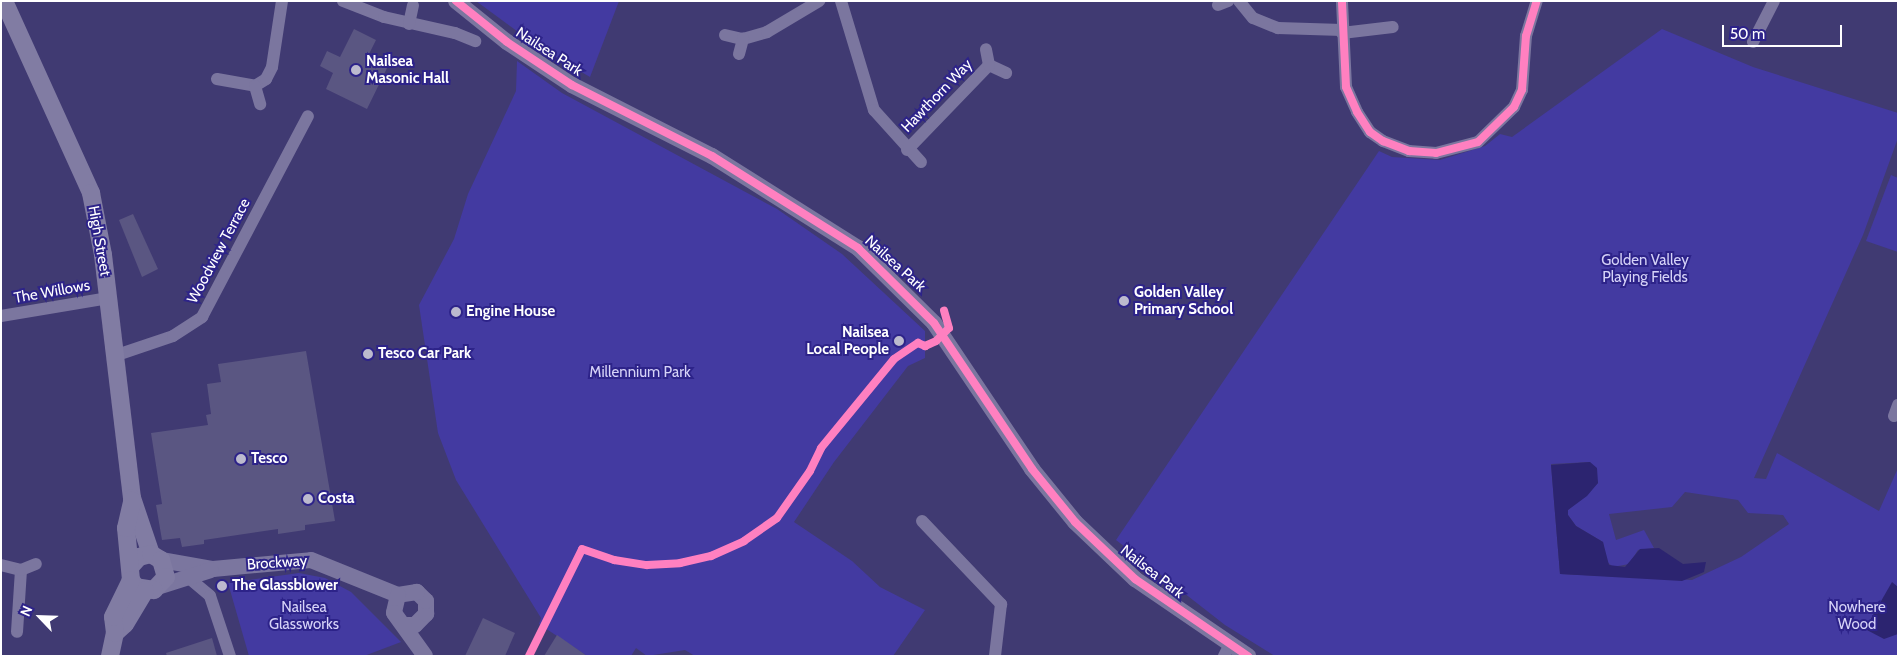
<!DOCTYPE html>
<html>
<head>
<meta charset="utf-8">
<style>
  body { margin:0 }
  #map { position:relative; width:1899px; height:657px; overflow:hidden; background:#403a72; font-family:Cabin,sans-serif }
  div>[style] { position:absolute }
  .green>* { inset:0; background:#433aa1 }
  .water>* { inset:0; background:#2c2470 }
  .building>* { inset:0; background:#5a5682 }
  .minor>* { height:12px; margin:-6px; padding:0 6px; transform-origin:6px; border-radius:6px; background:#7b769f }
  .tertiary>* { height:16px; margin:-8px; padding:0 8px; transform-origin:8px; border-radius:8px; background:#7b769f }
  .secondary>* { height:18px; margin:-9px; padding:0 9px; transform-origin:9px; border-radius:9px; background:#817ca3 }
  .cycleway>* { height:8px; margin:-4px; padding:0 4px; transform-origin:4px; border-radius:4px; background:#ff80c0 }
  .dots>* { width:14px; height:14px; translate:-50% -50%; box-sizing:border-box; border:2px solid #2d2389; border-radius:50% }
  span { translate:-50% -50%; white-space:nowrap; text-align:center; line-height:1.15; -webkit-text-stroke:4px #2d2389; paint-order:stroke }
  .street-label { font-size:15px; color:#fff }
  .poi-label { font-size:15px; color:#fff; font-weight:700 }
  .left { translate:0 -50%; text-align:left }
  .right { translate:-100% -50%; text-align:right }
  .park-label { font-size:15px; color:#d6d3f8 }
  .frame { position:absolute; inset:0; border:2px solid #fff; pointer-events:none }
  .north { position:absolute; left:15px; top:592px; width:50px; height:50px; -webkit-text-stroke:4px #2d2389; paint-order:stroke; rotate:294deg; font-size:14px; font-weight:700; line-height:20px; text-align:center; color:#fff }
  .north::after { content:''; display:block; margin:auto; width:18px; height:22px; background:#fff; clip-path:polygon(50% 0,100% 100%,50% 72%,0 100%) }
  .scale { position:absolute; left:1722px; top:25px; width:120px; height:22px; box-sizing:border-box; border:2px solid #fff; border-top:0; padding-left:6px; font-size:15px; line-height:18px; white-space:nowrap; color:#fff; -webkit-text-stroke:4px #2d2389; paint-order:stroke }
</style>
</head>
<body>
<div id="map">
  <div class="green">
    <div style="clip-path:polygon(476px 1px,619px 1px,590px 77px,537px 46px)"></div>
    <div style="clip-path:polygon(evenodd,1662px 29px,1753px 67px,1898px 113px,1898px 138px,1863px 235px,1754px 478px,1766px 479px,1777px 453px,1879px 511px,1898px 468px,1898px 656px,1275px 656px,1225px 625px,1116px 540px,1379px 151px,1392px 157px,1440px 160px,1485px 146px,1500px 134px,1512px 137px,1662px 29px,1590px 462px,1598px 483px,1568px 510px,1568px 515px,1576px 526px,1603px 542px,1606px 561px,1613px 567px,1629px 564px,1638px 550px,1654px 548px,1644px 530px,1616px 540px,1609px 514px,1672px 507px,1685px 492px,1738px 500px,1748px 513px,1783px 515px,1789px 524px,1741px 557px,1692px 580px,1560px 574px,1551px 464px,1590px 462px)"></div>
    <div style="clip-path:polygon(517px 61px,562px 93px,777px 209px,842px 254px,925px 331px,925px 358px,908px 366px,834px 462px,794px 522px,852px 561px,880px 587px,925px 610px,893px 656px,695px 656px,685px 650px,647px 656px,636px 648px,631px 656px,587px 656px,539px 624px,541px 618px,456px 480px,438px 433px,419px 305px,454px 239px,468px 194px,516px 91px)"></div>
    <div style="clip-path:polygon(1891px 175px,1898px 178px,1898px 252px,1866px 241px)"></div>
    <div style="clip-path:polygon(299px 573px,325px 578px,351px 592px,401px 642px,364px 656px,249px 656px,228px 583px)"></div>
  </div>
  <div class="water">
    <div style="clip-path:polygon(1590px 462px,1597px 468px,1598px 483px,1587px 496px,1568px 510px,1568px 515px,1576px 526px,1603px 542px,1609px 565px,1625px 567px,1640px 549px,1659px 548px,1683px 564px,1706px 562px,1704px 572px,1682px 581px,1560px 574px,1551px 465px)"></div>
    <div style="clip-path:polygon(1892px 582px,1898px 587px,1898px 634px,1884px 639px,1865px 629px)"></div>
  </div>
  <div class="building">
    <div style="clip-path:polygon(354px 29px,376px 40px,369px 54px,389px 64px,367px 109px,326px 89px,333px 73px,320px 66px,327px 51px,340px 57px)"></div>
    <div style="clip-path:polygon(133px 214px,158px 269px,142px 277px,119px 220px)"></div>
    <div style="clip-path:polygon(306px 351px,335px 521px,305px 525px,305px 530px,278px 534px,278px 529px,204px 540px,204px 544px,182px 547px,180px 538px,162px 540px,156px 505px,162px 504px,151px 433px,208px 425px,206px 415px,211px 414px,207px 384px,221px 382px,218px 364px)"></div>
    <div style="clip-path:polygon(483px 618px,515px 633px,505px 656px,465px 656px)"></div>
    <div style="clip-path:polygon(557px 635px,587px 656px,544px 656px)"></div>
    <div style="clip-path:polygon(212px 638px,217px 656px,167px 656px,166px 653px)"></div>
  </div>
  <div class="minor">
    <div style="left:343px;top:1px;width:44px;rotate:21.3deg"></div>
    <div style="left:384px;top:17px;width:73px;rotate:12.7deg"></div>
    <div style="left:455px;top:33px;width:22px;rotate:22deg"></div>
    <div style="left:841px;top:1px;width:114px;rotate:73.2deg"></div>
    <div style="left:874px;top:110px;width:70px;rotate:47.9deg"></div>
    <div style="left:1239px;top:1px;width:22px;rotate:51deg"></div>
    <div style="left:1253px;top:18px;width:27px;rotate:22deg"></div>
    <div style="left:1278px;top:28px;width:64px;rotate:1.8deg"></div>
    <div style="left:1342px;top:2px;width:85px;rotate:87.3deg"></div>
    <div style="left:1346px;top:87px;width:27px;rotate:66deg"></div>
    <div style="left:1357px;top:112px;width:24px;rotate:57deg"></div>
    <div style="left:1370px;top:132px;width:16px;rotate:35deg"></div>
    <div style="left:1383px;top:141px;width:28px;rotate:21deg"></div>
    <div style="left:1409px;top:151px;width:27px;rotate:4deg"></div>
    <div style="left:1436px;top:153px;width:43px;rotate:-14.7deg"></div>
    <div style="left:1478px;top:142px;width:50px;rotate:-44.2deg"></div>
    <div style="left:1514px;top:107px;width:19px;rotate:-65deg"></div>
    <div style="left:1522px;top:90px;width:54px;rotate:-85.8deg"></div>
    <div style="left:1526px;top:36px;width:37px;rotate:-73deg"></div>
    <div style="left:1218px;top:5px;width:11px;rotate:-22deg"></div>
    <div style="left:409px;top:24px;width:19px;rotate:-78deg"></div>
    <div style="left:1342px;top:33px;width:51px;rotate:-6.7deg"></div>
    <div style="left:725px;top:35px;width:18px;rotate:13deg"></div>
    <div style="left:743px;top:39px;width:25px;rotate:-16deg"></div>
    <div style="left:767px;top:32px;width:61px;rotate:-30.8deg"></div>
    <div style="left:1753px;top:42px;width:46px;rotate:-62.9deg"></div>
    <div style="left:739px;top:54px;width:16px;rotate:-75deg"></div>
    <div style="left:989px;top:65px;width:19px;rotate:25deg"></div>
    <div style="left:217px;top:79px;width:39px;rotate:10deg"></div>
    <div style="left:255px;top:86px;width:13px;rotate:-32deg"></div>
    <div style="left:266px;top:79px;width:13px;rotate:-63deg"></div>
    <div style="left:272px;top:67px;width:67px;rotate:-81.4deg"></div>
    <div style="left:255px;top:86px;width:19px;rotate:74deg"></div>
    <div style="left:907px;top:150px;width:118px;rotate:-46deg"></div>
    <div style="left:989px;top:65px;width:16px;rotate:-101deg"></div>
    <div style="left:1px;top:316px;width:109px;rotate:-9.5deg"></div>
    <div style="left:117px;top:355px;width:59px;rotate:-18.7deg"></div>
    <div style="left:173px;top:336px;width:35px;rotate:-33deg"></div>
    <div style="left:202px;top:317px;width:227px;rotate:-62.2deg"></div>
    <div style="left:1894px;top:416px;width:12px;rotate:-70deg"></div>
    <div style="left:922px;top:521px;width:115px;rotate:46.4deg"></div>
    <div style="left:1001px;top:604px;width:52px;rotate:96.6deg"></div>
    <div style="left:1px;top:565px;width:21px;rotate:14deg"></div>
    <div style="left:21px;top:570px;width:62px;rotate:93.7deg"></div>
    <div style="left:21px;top:570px;width:16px;rotate:-22deg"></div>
    <div style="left:190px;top:579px;width:26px;rotate:40deg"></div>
    <div style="left:210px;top:596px;width:63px;rotate:71.6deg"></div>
    <div style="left:1224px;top:656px;width:13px;rotate:-63deg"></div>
  </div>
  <div class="tertiary">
    <div style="left:456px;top:1px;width:65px;rotate:38.8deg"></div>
    <div style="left:507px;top:42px;width:78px;rotate:33.5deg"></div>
    <div style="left:572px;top:85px;width:157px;rotate:26.9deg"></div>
    <div style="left:712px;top:156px;width:173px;rotate:32.2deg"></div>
    <div style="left:858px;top:248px;width:107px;rotate:44.6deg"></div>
    <div style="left:934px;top:323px;width:176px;rotate:56.1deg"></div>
    <div style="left:1032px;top:469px;width:68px;rotate:50.9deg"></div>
    <div style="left:1075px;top:522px;width:83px;rotate:43.5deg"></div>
    <div style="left:1135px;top:579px;width:137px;rotate:34.3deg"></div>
    <div style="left:161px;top:560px;width:53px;rotate:9.8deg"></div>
    <div style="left:213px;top:569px;width:98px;rotate:-5.2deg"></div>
    <div style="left:311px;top:560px;width:94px;rotate:21.9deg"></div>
    <div style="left:161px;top:586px;width:52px;rotate:-17.7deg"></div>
    <div style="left:406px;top:625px;width:9px"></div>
    <div style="left:415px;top:625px;width:16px;rotate:-45deg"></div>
    <div style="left:426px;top:614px;width:13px;rotate:-90deg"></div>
    <div style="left:426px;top:601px;width:13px;rotate:-135deg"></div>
    <div style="left:417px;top:592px;width:19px;rotate:171deg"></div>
    <div style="left:398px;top:595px;width:18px;rotate:103deg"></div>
    <div style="left:394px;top:613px;width:53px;rotate:54.2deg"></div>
  </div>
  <div class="secondary">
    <div style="left:4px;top:1px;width:211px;rotate:65.6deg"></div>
    <div style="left:91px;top:193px;width:63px;rotate:79deg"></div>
    <div style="left:103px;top:255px;width:245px;rotate:83.2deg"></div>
    <div style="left:132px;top:498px;width:59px;rotate:71.3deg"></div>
    <div style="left:131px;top:566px;width:12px;rotate:-48deg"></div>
    <div style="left:139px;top:557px;width:12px;rotate:-14deg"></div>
    <div style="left:151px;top:554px;width:12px;rotate:31deg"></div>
    <div style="left:161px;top:560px;width:18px;rotate:74deg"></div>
    <div style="left:166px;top:577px;width:18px;rotate:133deg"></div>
    <div style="left:154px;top:590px;width:18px;rotate:-171deg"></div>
    <div style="left:136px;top:587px;width:9px;rotate:-126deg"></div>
    <div style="left:131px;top:580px;width:52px;rotate:-95.5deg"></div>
    <div style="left:126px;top:528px;width:28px;rotate:-77deg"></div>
    <div style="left:115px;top:633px;width:13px;rotate:-42deg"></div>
    <div style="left:125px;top:624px;width:39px;rotate:-59deg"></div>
    <div style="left:110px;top:656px;width:24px;rotate:-78deg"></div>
    <div style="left:115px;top:633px;width:16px;rotate:-97deg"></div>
    <div style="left:113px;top:617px;width:41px;rotate:-64.1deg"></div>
  </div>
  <div class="cycleway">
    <div style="left:456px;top:1px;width:65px;rotate:38.8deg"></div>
    <div style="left:507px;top:42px;width:78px;rotate:33.5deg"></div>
    <div style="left:572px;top:85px;width:157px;rotate:26.9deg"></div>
    <div style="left:712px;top:156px;width:173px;rotate:32.2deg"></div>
    <div style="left:858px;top:248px;width:107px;rotate:44.6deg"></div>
    <div style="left:934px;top:323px;width:176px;rotate:56.1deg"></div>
    <div style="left:1032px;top:469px;width:68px;rotate:50.9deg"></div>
    <div style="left:1075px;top:522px;width:83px;rotate:43.5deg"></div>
    <div style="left:1135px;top:579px;width:137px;rotate:34.3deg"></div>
    <div style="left:1342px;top:2px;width:85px;rotate:87.3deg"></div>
    <div style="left:1346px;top:87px;width:27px;rotate:66deg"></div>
    <div style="left:1357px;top:112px;width:24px;rotate:57deg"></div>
    <div style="left:1370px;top:132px;width:16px;rotate:35deg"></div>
    <div style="left:1383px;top:141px;width:28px;rotate:21deg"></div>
    <div style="left:1409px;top:151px;width:27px;rotate:4deg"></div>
    <div style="left:1436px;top:153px;width:43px;rotate:-14.7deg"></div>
    <div style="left:1478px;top:142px;width:50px;rotate:-44.2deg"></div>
    <div style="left:1514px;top:107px;width:19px;rotate:-65deg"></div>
    <div style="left:1522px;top:90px;width:54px;rotate:-85.8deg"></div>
    <div style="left:1526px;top:36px;width:37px;rotate:-73deg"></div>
    <div style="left:529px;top:656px;width:119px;rotate:-63.6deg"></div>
    <div style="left:582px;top:549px;width:34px;rotate:19deg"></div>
    <div style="left:614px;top:560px;width:33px;rotate:9deg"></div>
    <div style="left:647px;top:565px;width:33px;rotate:-3deg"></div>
    <div style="left:680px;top:563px;width:32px;rotate:-13deg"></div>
    <div style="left:711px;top:556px;width:36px;rotate:-24deg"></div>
    <div style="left:744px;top:541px;width:40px;rotate:-34.9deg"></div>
    <div style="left:777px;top:518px;width:57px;rotate:-54.9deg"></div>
    <div style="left:810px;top:471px;width:25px;rotate:-64deg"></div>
    <div style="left:821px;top:448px;width:115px;rotate:-50.6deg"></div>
    <div style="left:894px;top:359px;width:29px;rotate:-34deg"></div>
    <div style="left:918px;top:343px;width:8px;rotate:23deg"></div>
    <div style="left:925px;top:346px;width:12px;rotate:-24deg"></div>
    <div style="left:936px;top:341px;width:18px;rotate:-45deg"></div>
    <div style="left:949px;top:328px;width:18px;rotate:-106deg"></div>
  </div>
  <div class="dots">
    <div style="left:356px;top:70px;background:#bcbace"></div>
    <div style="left:1124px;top:301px;background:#bcbace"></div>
    <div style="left:456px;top:312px;background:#bcbace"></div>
    <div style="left:899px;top:341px;background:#bcbace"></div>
    <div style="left:368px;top:354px;background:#bcbace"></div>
    <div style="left:241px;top:459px;background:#bcbace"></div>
    <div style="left:308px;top:499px;background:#bcbace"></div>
    <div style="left:222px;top:586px;background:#bcbace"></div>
  </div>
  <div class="street-label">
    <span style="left:549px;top:52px;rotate:33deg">Nailsea Park</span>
    <span style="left:937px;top:96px;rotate:-46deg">Hawthorn Way</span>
    <span style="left:99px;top:241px;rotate:80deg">High Street</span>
    <span style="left:219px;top:251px;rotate:-62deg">Woodview Terrace</span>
    <span style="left:895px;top:264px;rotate:42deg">Nailsea Park</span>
    <span style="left:52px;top:292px;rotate:-10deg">The Willows</span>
    <span style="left:277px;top:563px;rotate:-4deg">Brockway</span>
    <span style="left:1152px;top:572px;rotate:38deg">Nailsea Park</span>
  </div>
  <div class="poi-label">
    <span class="left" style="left:366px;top:70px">Nailsea<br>Masonic Hall</span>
    <span class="left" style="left:1134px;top:301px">Golden Valley<br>Primary School</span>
    <span class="left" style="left:466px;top:312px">Engine House</span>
    <span class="right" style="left:889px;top:341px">Nailsea<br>Local People</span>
    <span class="left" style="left:378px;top:354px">Tesco Car Park</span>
    <span class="left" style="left:251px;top:459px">Tesco</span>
    <span class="left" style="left:318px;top:499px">Costa</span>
    <span class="left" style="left:232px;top:586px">The Glassblower</span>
  </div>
  <div class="park-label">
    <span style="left:1645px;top:269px">Golden Valley<br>Playing Fields</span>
    <span style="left:640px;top:373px">Millennium Park</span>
    <span style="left:304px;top:616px">Nailsea<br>Glassworks</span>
    <span style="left:1857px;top:616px">Nowhere<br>Wood</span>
  </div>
  <div class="frame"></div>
  <div class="north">N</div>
  <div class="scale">50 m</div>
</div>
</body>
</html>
